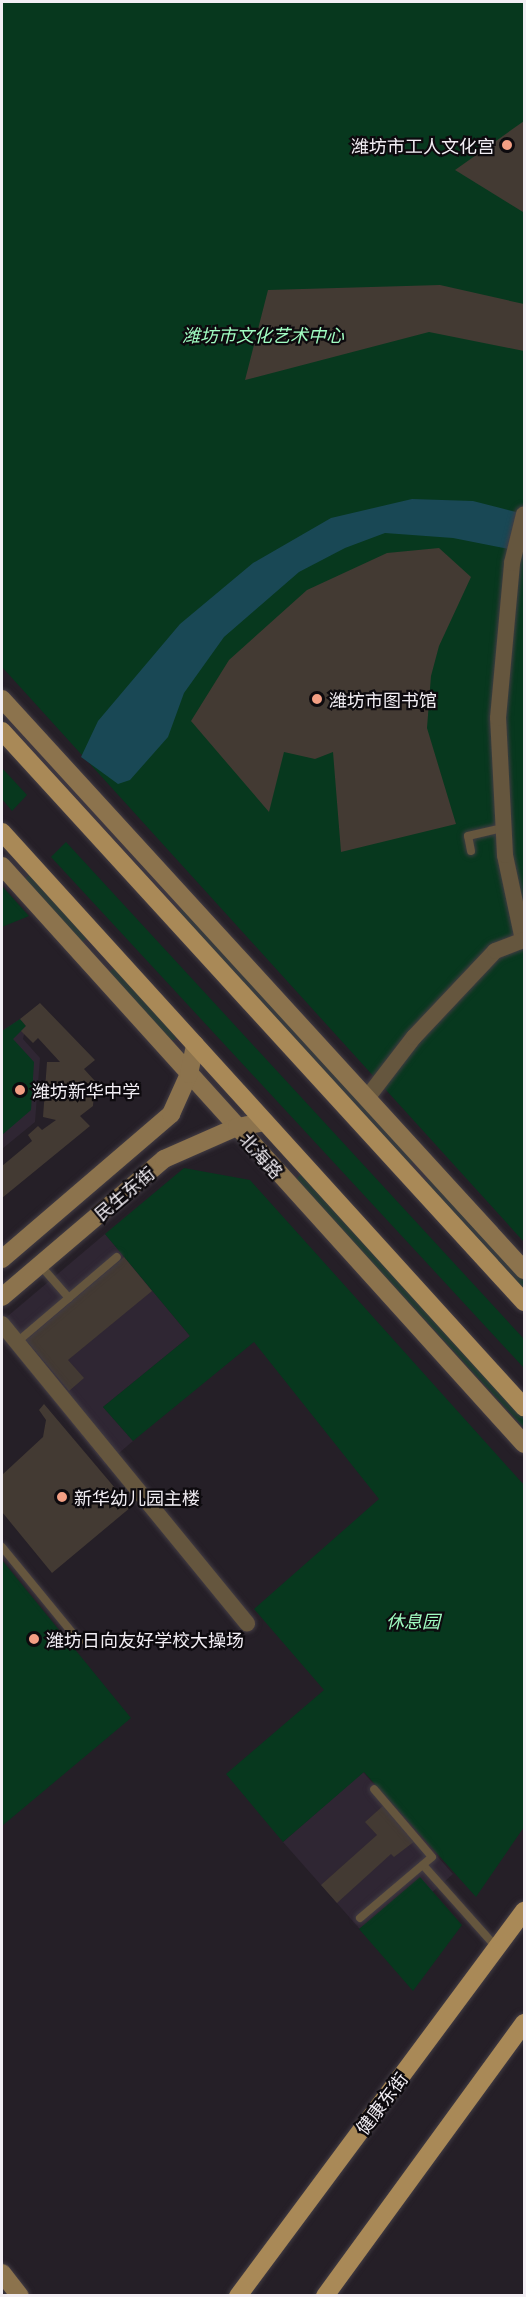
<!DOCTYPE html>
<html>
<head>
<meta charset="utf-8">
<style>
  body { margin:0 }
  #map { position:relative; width:526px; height:2297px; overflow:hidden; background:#251f27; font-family:Georgia,"Noto Sans SC",serif }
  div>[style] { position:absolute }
  .built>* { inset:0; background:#2f2633 }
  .green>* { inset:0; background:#07381e }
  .water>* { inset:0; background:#194855 }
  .building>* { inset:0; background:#433a33 }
  .roads { filter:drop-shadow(0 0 2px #423c44) drop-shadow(0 0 2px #423c44) }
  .lane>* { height:8px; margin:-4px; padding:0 4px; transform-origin:4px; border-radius:4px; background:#65563e }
  .street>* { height:16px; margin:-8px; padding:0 8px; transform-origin:8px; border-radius:8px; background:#65563e }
  .secondary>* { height:18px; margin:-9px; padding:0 9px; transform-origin:9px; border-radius:9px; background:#8c734d }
  .primary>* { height:18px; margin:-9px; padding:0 9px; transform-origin:9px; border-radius:9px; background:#a98957 }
  .dots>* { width:16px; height:16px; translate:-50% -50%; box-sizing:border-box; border:3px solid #0d0a0e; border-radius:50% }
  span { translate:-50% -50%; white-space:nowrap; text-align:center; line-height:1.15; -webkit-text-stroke:4.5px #0d0a0e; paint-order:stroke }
  .poi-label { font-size:18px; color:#f2eef4 }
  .right { translate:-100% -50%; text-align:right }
  .left { translate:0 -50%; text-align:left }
  .park-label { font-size:18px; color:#a0fcc1; font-style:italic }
  .street-label { font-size:18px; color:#f2eef4 }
  .frame { position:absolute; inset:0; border:3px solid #f2eef4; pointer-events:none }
</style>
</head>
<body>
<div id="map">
  <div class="built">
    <div style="clip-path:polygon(20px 1019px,26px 1026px,23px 1039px,40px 1058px,35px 1122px,2px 1149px,2px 1031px)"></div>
    <div style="clip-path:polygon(105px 1234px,190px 1336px,103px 1407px,133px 1441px,105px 1465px,2px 1337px,2px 1321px)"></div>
    <div style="clip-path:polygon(363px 1772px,453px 1874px,373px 1944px,283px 1842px)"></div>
  </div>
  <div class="green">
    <div style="clip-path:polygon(2px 2px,524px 2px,524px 1242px,2px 667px)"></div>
    <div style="clip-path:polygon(2px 768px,27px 795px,12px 811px,2px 799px)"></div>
    <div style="clip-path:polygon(66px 842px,524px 1339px,524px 1368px,51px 857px)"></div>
    <div style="clip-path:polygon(29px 875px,88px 937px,81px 943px,24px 880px)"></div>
    <div style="clip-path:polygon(2px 886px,29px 916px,2px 927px)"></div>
    <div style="clip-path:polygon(182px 908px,415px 1160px,409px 1165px,178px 915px)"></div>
    <div style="clip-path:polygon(115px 967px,177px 1033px,175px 1040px,168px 1040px,108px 973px)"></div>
    <div style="clip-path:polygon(20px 1019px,26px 1026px,13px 1039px,34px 1062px,31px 1110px,2px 1135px,2px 1031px)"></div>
    <div style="clip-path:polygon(184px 1168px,250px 1180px,524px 1485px,524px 1827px,476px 1897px,364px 1772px,283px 1842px,226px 1774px,324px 1690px,254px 1609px,379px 1499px,254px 1342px,133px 1441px,103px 1407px,190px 1336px,105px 1234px)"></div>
    <div style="clip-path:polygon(302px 1173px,524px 1415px,524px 1428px,296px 1179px)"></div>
    <div style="clip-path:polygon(431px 1178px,524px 1281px,524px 1292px,425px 1183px)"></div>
    <div style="clip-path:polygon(2px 1560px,131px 1718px,2px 1826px)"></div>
    <div style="clip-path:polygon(420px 1877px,462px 1925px,413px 1991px,359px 1929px)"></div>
  </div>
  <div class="water">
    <div style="clip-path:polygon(412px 499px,473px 501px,524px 514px,524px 552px,453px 538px,385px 533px,345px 548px,299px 572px,224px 637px,184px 693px,168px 737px,130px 780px,118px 784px,81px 757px,98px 721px,180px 624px,253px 563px,331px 518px)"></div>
  </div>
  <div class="building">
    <div style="clip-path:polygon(524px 121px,524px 212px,523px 212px,455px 170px)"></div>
    <div style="clip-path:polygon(440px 285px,524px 304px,524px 351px,429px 332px,245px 380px,268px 290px)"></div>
    <div style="clip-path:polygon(439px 548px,471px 577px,439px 646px,431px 676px,427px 728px,456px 824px,341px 852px,333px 752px,315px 759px,284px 752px,269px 812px,191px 721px,229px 660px,307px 590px,387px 553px)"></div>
    <div style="clip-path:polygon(40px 1003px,95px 1060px,84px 1069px,95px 1081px,93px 1106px,80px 1116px,90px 1126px,2px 1198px,2px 1166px,32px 1141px,28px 1135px,38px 1126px,42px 1130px,56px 1120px,43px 1117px,47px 1062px,60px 1062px,38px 1038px,33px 1043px,21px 1031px,26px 1026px,20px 1019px)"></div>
    <div style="clip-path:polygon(124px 1257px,152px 1291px,68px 1360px,84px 1378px,69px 1391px,26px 1340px)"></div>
    <div style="clip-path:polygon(44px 1404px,131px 1507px,52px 1573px,2px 1512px,2px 1475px,43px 1437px,46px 1420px,39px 1410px)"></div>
    <div style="clip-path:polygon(384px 1805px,415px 1841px,394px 1857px,391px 1854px,337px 1903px,321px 1885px,377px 1835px,365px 1822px)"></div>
  </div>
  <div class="roads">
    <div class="lane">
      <div style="left:471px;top:851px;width:15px;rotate:-101deg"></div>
      <div style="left:468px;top:836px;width:37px;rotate:-13deg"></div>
      <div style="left:40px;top:1265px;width:44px;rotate:48.7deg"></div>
      <div style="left:17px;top:1342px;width:131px;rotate:-40.4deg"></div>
      <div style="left:2px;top:1547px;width:122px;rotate:50.7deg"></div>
      <div style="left:423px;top:1865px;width:110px;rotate:48.3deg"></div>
      <div style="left:360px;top:1918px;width:94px;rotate:-40.3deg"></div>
      <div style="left:432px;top:1857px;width:89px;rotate:-130.5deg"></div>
    </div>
    <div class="street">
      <div style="left:523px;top:940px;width:87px;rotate:-102deg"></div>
      <div style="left:505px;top:855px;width:137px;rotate:-92.9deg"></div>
      <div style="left:498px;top:718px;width:156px;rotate:-84.8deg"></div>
      <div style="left:512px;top:563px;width:50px;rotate:-76.2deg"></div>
      <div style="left:367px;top:1098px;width:77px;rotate:-52.4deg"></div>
      <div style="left:414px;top:1037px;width:118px;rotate:-46.7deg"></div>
      <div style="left:495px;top:951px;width:31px;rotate:-21deg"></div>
      <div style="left:2px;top:1324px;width:387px;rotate:50.7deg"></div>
    </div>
    <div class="secondary">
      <div style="left:2px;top:699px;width:774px;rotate:47.57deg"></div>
      <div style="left:2px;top:866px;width:779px;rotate:47.91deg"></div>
      <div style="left:2px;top:1259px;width:223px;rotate:-40.6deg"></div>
      <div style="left:171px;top:1114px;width:44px;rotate:-65.8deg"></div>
      <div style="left:189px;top:1074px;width:30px;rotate:-78deg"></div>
      <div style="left:2px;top:1297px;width:213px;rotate:-40.4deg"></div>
      <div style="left:164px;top:1159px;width:80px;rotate:-23.7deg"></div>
      <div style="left:237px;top:1127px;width:28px;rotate:-10deg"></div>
      <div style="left:2px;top:2273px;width:29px;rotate:52deg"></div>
    </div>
    <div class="primary">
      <div style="left:2px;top:731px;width:774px;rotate:47.57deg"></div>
      <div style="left:2px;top:832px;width:777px;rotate:47.77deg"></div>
      <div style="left:238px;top:2296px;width:480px;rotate:-53.4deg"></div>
      <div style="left:325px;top:2296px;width:338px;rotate:-53.9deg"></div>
    </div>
  </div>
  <div class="dots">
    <div style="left:507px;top:145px;background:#f39f84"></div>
    <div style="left:317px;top:699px;background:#f39f84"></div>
    <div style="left:20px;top:1090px;background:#f39f84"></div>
    <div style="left:62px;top:1497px;background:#f39f84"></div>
    <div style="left:34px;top:1639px;background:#f39f84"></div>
  </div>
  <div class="poi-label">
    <span class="right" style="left:495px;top:145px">潍坊市工人文化宫</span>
    <span class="left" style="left:329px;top:699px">潍坊市图书馆</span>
    <span class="left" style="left:32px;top:1090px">潍坊新华中学</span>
    <span class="left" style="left:74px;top:1497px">新华幼儿园主楼</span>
    <span class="left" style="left:46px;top:1639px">潍坊日向友好学校大操场</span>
  </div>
  <div class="park-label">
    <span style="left:263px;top:334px">潍坊市文化艺术中心</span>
    <span style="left:413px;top:1620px">休息园</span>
  </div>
  <div class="street-label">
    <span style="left:262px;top:1155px;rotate:48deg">北海路</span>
    <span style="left:124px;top:1193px;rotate:-40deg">民生东街</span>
    <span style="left:381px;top:2103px;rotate:-53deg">健康东街</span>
  </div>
  <div class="frame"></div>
</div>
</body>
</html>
